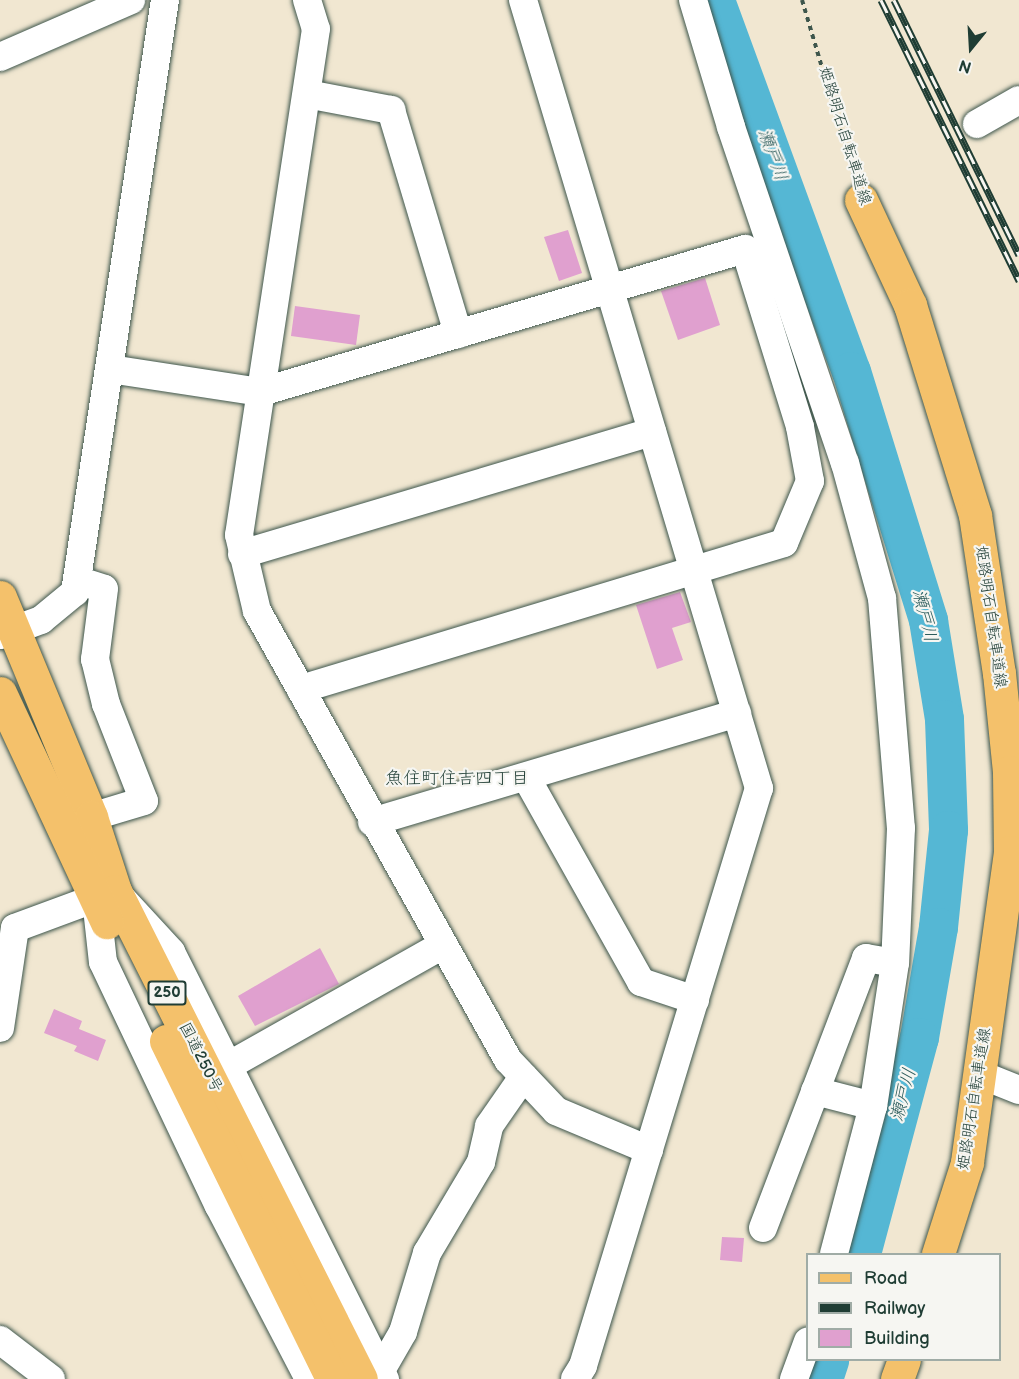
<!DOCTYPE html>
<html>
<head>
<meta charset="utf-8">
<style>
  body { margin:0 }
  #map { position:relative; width:1019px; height:1379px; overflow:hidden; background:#f1e7d1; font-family:"Balsamiq Sans","Klee One",sans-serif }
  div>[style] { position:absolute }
  .river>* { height:39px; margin:-19.5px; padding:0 19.5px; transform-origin:19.5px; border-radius:19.5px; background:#55b7d4 }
  .building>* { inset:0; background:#e0a0cf }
  .path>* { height:4px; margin-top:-2px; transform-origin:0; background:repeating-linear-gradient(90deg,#3e564c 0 4.5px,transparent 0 9px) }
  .roads { filter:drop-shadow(0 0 2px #3e564c) drop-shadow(0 0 2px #3e564c) }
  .minor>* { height:28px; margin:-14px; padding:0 14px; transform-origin:14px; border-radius:14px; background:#fff }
  .major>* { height:33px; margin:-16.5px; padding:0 16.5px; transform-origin:16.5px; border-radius:16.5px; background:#f4c16b }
  .highway>* { height:33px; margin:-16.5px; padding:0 16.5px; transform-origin:16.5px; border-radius:16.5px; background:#f4c16b }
  .rail>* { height:7px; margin-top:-3.5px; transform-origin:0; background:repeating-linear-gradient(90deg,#f6f6f2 0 14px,#1f3d34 0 28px); box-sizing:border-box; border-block:2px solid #1f3d34 }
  span { translate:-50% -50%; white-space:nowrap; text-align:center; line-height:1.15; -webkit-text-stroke:4.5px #f6f6f2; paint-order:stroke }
  .shield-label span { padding:2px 4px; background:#f6f6f2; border:2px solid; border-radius:4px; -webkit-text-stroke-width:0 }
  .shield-label { font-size:15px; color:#1f3d34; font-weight:700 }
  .street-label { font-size:16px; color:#1f3d34 }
  .water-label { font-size:18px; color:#2c5c5c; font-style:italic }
  .neighbourhood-label { font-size:18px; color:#1f3d34 }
  .legend { position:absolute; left:806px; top:1253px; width:195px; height:108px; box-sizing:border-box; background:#f6f6f2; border:2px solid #a0aca6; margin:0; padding:8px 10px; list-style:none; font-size:18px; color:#1f3d34 }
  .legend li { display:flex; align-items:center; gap:12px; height:30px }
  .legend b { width:30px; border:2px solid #a0aca6 }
  .north { position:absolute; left:941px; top:18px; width:60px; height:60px; -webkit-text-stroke:4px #f6f6f2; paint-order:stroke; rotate:198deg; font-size:16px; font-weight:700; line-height:24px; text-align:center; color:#1f3d34 }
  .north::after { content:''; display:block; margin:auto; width:21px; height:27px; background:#1f3d34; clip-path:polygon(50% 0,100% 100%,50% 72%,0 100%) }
</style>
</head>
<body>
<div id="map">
  <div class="river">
    <div style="left:715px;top:0;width:395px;rotate:69.9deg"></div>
    <div style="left:851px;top:371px;width:261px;rotate:72.8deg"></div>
    <div style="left:928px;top:620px;width:100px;rotate:80.8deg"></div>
    <div style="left:944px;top:719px;width:111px;rotate:87.9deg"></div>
    <div style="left:948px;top:830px;width:98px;rotate:95.9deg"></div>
    <div style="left:938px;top:927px;width:112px;rotate:99.8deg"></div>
    <div style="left:919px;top:1037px;width:225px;rotate:105deg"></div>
    <div style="left:823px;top:1379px;width:20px;rotate:-72deg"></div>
  </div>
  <div class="building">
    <div style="clip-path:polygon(568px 230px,582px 273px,559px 281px,544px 237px)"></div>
    <div style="clip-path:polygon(705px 278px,720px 325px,678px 340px,661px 291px)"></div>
    <div style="clip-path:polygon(295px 306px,360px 315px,356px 345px,291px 336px)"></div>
    <div style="clip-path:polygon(680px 592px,691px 622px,672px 628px,683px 660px,657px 669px,636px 605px)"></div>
    <div style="clip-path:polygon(320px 948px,339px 984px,255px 1026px,238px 996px)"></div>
    <div style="clip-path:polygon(54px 1009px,82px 1021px,79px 1029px,106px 1040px,98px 1061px,74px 1051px,77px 1046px,44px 1033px)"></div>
    <div style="clip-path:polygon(722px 1237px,744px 1238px,742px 1262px,720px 1260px)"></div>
  </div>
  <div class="path">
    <div style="left:802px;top:0;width:184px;rotate:73.5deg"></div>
  </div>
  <div class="roads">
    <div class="minor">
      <div style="left:307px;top:0;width:30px;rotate:73deg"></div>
      <div style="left:316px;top:29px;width:512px;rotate:98.65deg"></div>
      <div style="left:239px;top:535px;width:78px;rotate:76.7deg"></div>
      <div style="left:257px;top:611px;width:514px;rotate:60.79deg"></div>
      <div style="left:508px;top:1060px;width:70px;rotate:46.7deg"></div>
      <div style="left:556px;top:1111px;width:101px;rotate:22.8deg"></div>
      <div style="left:523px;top:0;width:823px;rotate:73.33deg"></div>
      <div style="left:759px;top:788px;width:604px;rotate:106.94deg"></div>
      <div style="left:583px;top:1366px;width:15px;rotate:122deg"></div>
      <div style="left:693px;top:0;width:133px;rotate:73.3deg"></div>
      <div style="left:731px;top:127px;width:355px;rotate:71.3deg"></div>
      <div style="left:845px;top:463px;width:140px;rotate:74.7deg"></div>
      <div style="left:882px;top:598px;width:231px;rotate:85.3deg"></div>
      <div style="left:901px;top:828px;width:135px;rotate:92.5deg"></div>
      <div style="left:895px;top:963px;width:145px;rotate:98.7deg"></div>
      <div style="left:873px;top:1106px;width:153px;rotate:104.8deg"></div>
      <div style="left:0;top:57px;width:143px;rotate:-23.5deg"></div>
      <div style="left:307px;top:94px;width:86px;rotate:10.8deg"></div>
      <div style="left:391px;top:110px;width:234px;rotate:73.3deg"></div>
      <div style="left:977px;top:124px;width:48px;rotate:-29.7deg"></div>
      <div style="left:110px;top:369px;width:153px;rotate:8.7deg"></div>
      <div style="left:261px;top:392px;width:505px;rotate:-16.46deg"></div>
      <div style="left:745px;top:249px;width:186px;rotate:72.8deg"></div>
      <div style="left:800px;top:427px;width:55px;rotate:79.5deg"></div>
      <div style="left:810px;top:481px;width:67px;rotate:112.8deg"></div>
      <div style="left:784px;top:543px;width:505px;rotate:163.18deg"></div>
      <div style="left:242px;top:554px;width:428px;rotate:-16.6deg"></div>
      <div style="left:77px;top:580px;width:28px;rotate:18deg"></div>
      <div style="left:104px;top:589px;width:71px;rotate:97.3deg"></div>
      <div style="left:95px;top:659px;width:46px;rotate:76.3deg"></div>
      <div style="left:106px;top:704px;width:104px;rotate:68.6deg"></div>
      <div style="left:144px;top:801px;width:55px;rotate:163.2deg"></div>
      <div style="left:0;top:635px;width:44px;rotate:-20.1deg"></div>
      <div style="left:41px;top:620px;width:44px;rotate:-39.5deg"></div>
      <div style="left:75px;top:592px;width:599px;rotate:-81.36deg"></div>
      <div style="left:526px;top:777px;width:235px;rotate:60.7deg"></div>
      <div style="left:641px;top:982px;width:57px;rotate:18.4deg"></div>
      <div style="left:372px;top:822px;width:381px;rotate:-16.6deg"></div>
      <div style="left:96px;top:899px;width:63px;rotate:83.7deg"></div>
      <div style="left:103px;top:962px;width:270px;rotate:64.6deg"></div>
      <div style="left:219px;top:1206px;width:195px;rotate:62.5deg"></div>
      <div style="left:0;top:1028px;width:101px;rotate:-81.5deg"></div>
      <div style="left:15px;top:928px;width:107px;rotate:-20.3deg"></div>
      <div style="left:115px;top:891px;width:83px;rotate:47.4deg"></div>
      <div style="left:171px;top:952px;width:478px;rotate:63.4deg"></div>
      <div style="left:228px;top:1066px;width:247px;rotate:-29.4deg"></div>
      <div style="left:979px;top:1074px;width:43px;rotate:21.8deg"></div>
      <div style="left:815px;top:1091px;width:60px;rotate:14.5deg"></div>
      <div style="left:763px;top:1228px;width:289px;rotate:-69.1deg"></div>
      <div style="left:866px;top:958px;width:29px;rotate:10deg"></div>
      <div style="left:0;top:1340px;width:64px;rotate:37.4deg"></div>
      <div style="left:376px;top:1379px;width:54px;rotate:-60.1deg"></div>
      <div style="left:403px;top:1332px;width:83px;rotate:-73.1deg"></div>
      <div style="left:427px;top:1253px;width:106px;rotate:-59.3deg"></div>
      <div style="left:481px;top:1162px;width:37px;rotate:-77deg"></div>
      <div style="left:489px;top:1126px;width:60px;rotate:-55.2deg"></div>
      <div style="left:794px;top:1379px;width:40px;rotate:-69.8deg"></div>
    </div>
    <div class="major">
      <div style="left:861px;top:200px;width:116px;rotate:65deg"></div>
      <div style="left:910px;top:305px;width:220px;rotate:72.8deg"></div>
      <div style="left:975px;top:515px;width:160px;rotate:81.4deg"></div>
      <div style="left:999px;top:673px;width:100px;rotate:84.2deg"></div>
      <div style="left:1009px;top:772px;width:80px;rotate:89.3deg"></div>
      <div style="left:1010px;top:852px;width:314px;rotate:97.9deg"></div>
      <div style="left:967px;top:1163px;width:96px;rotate:107.7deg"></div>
      <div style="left:897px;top:1379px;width:20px;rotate:-70deg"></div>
    </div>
    <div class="highway">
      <div style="left:0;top:597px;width:238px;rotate:67.5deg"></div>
      <div style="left:91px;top:817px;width:78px;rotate:72deg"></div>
      <div style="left:115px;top:891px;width:546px;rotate:63.25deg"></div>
      <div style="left:0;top:693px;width:253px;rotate:65deg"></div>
      <div style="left:166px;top:1041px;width:377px;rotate:63.8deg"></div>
    </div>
  </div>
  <div class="rail">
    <div style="left:881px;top:0;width:313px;rotate:63.8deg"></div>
    <div style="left:894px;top:0;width:284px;rotate:63.9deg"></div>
  </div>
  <div class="shield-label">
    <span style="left:167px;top:993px">250</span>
  </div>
  <div class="street-label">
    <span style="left:844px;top:136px;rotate:73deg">姫路明石自転車道線</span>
    <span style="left:990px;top:617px;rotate:82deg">姫路明石自転車道線</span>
    <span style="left:200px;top:1058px;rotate:63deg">国道250号</span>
    <span style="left:975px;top:1099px;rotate:-81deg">姫路明石自転車道線</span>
  </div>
  <div class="water-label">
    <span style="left:772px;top:155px;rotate:70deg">瀬戸川</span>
    <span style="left:924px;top:616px;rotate:76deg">瀬戸川</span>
    <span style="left:904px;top:1095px;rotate:-75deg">瀬戸川</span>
  </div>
  <div class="neighbourhood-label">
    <span style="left:457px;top:779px">魚住町住吉四丁目</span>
  </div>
  <ul class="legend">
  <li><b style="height:8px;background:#f4c16b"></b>Road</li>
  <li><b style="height:8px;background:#1f3d34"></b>Railway</li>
  <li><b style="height:16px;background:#e0a0cf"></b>Building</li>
  </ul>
  <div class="north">N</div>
</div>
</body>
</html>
